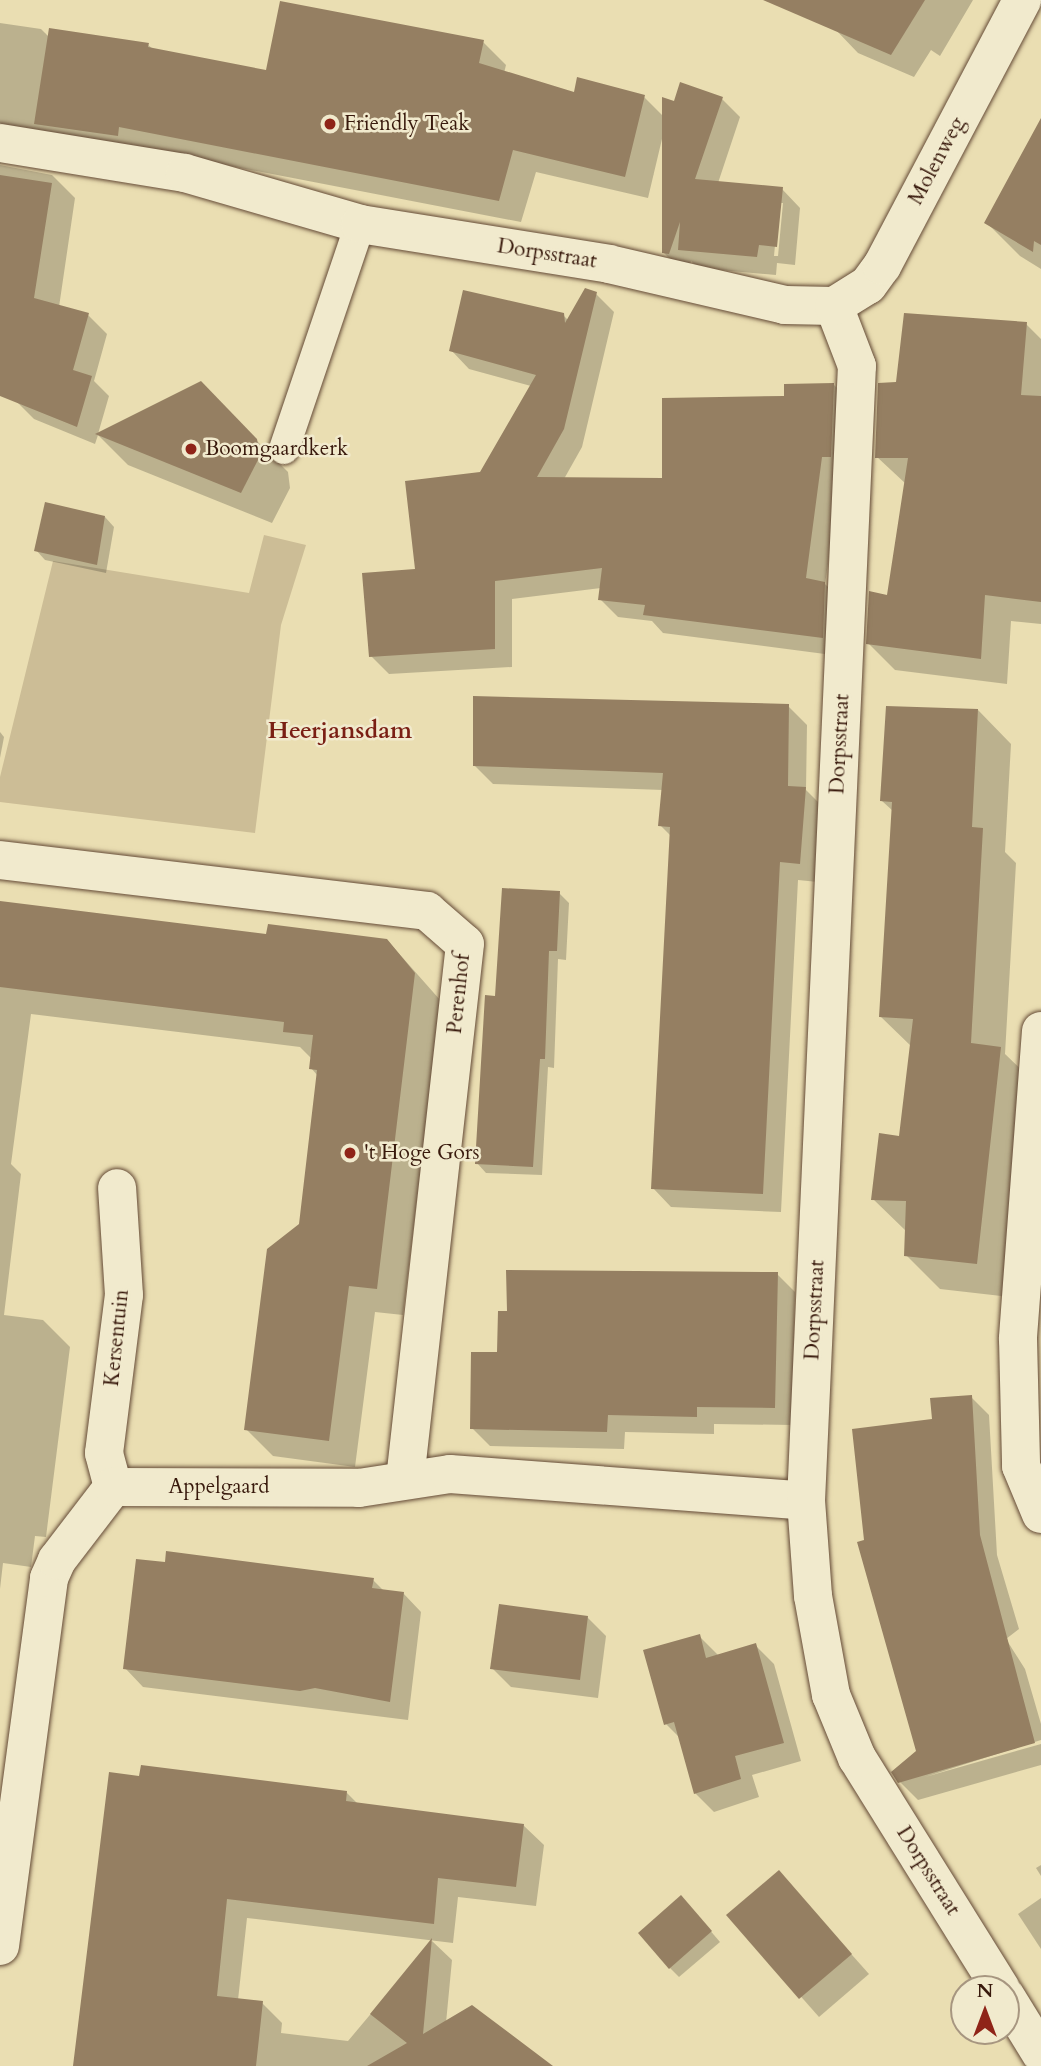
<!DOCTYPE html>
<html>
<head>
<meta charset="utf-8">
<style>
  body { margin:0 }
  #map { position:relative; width:1041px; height:2066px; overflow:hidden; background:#eadeb2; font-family:Cardo,serif }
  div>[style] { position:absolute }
  .green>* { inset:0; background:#ccbd96 }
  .shadow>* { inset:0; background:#0003 }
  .building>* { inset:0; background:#957f62 }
  .roads { filter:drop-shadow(0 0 2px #644a36) drop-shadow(0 0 2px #644a36) }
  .service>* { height:30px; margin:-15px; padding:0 15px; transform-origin:15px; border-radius:15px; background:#f1eacd }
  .minor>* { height:38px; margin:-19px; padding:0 19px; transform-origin:19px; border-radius:19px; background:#f1eacd }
  .tertiary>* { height:38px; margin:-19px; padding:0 19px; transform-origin:19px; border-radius:19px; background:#f1eacd }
  .secondary>* { height:38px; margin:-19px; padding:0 19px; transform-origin:19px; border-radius:19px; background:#f1eacd }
  .dots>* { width:19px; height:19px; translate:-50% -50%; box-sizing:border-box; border:4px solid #f1eacd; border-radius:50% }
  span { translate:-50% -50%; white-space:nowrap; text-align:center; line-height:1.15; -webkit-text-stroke:5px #f1eacd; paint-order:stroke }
  .poi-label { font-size:21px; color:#38190c }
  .left { translate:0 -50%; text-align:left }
  .street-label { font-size:21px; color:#38190c }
  .quarter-label { font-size:24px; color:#7a1f14; font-weight:700 }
  .north { position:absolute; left:950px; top:1975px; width:70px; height:70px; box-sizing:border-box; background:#f1eacd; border:2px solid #a79680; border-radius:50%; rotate:0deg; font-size:19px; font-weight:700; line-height:28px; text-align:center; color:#38190c }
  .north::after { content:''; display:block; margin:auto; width:24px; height:32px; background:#8f2418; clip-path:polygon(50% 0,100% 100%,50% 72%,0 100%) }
</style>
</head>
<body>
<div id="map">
  <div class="green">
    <div style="clip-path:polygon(264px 535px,306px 545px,281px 625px,255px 833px,0 802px,0 777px,53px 561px,249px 593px)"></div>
  </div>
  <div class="shadow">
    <div style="clip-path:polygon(844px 0,973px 0,940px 56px,931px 50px,914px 77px,858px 53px,835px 29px)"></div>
    <div style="clip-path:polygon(evenodd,0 23px,41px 29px,58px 46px,148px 45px,153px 49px,267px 73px,483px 42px,506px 65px,504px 73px,575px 94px,644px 97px,663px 116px,675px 103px,722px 99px,740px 117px,718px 183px,782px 189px,800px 208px,795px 265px,777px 263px,776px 275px,698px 268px,691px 261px,688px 272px,682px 271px,663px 252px,662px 139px,648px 198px,536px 172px,521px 222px,142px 149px,15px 145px,0 164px,0 23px,779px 203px,783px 203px,778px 256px,774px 256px,779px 203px)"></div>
    <div style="clip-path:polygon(1041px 136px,1041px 269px,1020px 256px,987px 223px)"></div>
    <div style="clip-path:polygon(0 165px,52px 175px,75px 198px,59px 307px,88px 315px,107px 334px,94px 381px,109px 396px,98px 434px,200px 384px,288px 472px,290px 488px,272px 523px,128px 465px,98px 435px,95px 444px,34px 419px,16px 401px,0 335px)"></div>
    <div style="clip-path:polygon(596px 294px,614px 312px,582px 447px,564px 479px,663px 480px,785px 397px,834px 385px,852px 403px,825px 584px,843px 602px,840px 656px,663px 633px,652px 621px,618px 617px,600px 599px,601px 588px,512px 599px,512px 667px,389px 674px,371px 656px,417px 571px,481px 474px,531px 386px,469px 369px,451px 350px,563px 315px,569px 321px)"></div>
    <div style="clip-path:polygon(1026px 324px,1041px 339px,1041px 624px,1011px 621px,1007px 684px,895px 670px,868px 643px,889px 597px,906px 484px,877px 457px,898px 384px)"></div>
    <div style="clip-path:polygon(105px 517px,114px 527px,106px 573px,45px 560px,36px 550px)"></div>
    <div style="clip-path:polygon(788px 706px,807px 725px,806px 790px,824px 808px,818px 882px,798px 880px,781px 1212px,671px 1207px,653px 1188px,671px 836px,660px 825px,663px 790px,493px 784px,475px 766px)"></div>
    <div style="clip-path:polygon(978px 710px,1011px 744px,1005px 852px,1016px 863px,1005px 1054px,1034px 1082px,1010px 1297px,940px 1289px,906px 1255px,907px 1232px,873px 1199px,900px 1138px,912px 1047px,881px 1017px,893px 811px,882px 801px)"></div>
    <div style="clip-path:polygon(0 732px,4px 737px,0 758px)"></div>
    <div style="clip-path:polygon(559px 893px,569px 903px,566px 960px,558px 959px,554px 1068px,548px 1067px,542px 1175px,486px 1173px,477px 1163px,497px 998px)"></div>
    <div style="clip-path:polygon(0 903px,267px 936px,387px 940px,441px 1001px,403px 1315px,375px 1312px,355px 1467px,273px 1456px,246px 1429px,301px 1225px,318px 1076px,311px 1068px,312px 1059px,300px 1047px,31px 1014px,11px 1164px,21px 1174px,4px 1315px,43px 1320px,70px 1347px,46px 1537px,35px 1536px,31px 1567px,3px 1563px,0 1589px)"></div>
    <div style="clip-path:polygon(777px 1274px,795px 1292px,792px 1425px,714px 1424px,714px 1434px,625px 1432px,624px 1449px,490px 1446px,472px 1428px,498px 1354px)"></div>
    <div style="clip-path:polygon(971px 1397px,989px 1415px,997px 1555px,1019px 1629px,1006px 1639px,1025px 1669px,1041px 1724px,1041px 1740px,925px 1777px,1041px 1744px,1041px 1765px,918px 1800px,900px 1782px,918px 1751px,865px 1542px,934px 1421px)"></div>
    <div style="clip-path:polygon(373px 1580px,384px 1591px,403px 1593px,421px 1612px,408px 1720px,143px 1687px,125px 1668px)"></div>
    <div style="clip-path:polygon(587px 1617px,606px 1636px,598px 1698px,511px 1687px,492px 1668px)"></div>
    <div style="clip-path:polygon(699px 1636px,718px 1655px,755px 1645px,774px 1664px,801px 1761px,752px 1775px,759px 1797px,714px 1812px,695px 1793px,680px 1738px,666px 1724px)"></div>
    <div style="clip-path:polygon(142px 1767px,346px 1792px,358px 1804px,523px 1825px,544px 1845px,536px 1906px,458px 1897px,453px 1943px,247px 1918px,238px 2000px,262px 2003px,282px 2023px,281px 2033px,348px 2041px,432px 1941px,452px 1960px,446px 2023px,549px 2066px,75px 2066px)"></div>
    <div style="clip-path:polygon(1041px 1865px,1041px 1876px,1036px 1868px)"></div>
    <div style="clip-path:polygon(778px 1872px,869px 1974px,819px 2017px,729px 1915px)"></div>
    <div style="clip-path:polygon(1041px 1898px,1041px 1949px,1018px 1914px)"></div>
    <div style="clip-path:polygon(690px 1907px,720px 1942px,679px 1977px,670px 1968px)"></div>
  </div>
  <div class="building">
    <div style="clip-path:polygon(763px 0,925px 0,891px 55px)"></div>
    <div style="clip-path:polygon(280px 1px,484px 40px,479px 63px,574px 92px,577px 77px,645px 95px,625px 177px,513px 150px,499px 201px,119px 127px,118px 136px,34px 124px,49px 28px,149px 43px,148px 47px,266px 70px)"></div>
    <div style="clip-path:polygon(680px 82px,723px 97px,695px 179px,783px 187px,777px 247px,759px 245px,757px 257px,678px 250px,680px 222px,669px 254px,662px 253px,662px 97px,674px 101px)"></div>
    <div style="clip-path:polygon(1041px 118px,1041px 245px,1034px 241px,1033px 252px,984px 223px)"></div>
    <div style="clip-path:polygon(0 175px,52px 183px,34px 298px,89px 313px,73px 370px,92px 376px,77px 427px,0 396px)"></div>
    <div style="clip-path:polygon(585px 288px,597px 292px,564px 429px,537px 477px,662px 478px,662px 398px,784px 396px,784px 384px,834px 383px,831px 457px,822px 457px,806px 578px,825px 582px,823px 638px,643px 615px,645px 605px,598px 600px,602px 568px,495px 581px,495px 649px,369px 657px,362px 573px,415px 569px,405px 481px,480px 472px,536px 375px,449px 351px,463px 290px,564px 313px,565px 323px)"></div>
    <div style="clip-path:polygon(904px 313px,1027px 322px,1021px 395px,1041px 396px,1041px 602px,985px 595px,981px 659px,866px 644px,869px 591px,887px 595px,908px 458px,875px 458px,878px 383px,896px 382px)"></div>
    <div style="clip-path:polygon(201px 381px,257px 439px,260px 456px,241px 493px,95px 434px)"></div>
    <div style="clip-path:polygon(45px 502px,105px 516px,97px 565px,34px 551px)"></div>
    <div style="clip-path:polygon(473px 696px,789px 704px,788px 786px,806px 787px,800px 864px,780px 862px,763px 1194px,651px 1189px,670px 827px,658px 826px,663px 773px,473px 766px)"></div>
    <div style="clip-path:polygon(886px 706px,978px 709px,972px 827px,983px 828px,971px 1043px,1001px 1047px,977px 1264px,904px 1256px,906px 1201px,871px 1200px,879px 1133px,899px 1136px,913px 1019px,879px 1017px,892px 802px,880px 801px)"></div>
    <div style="clip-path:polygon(502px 888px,560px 891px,557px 951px,549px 951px,545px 1059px,540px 1059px,533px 1167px,475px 1164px,485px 995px,495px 996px)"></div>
    <div style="clip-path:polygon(0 901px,266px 934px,268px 924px,387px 939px,415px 973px,377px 1289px,349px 1286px,329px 1441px,244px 1430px,267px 1249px,299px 1224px,317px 1070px,309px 1069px,313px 1035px,283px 1032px,284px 1022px,0 987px)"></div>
    <div style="clip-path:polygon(506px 1270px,778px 1272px,775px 1408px,697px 1407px,697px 1417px,608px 1415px,607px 1432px,470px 1429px,471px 1352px,497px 1352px,498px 1311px,507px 1311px)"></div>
    <div style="clip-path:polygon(972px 1395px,980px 1535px,1035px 1743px,898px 1783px,891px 1772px,916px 1751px,857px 1542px,864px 1540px,852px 1429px,932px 1419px,930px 1398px)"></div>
    <div style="clip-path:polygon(166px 1551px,374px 1578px,372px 1588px,404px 1592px,390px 1702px,315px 1688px,300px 1691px,123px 1669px,136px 1559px,165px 1562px)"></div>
    <div style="clip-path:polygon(499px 1604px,588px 1616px,580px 1680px,490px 1669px)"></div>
    <div style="clip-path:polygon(700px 1634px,706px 1658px,756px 1643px,784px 1743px,735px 1756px,741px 1779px,694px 1794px,674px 1722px,664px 1725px,643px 1650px)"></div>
    <div style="clip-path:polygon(141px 1765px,347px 1791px,346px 1801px,524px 1824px,516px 1887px,438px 1878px,434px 1924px,227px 1899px,217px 1996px,263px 2001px,256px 2066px,73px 2066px,109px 1772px,139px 1776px)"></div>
    <div style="clip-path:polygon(779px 1870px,852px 1954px,799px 1999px,726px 1915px)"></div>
    <div style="clip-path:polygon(681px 1895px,712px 1931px,669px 1969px,638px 1933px)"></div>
    <div style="clip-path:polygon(432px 1938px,423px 2034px,472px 2005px,553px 2066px,367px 2066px,407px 2043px,370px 2014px)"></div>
  </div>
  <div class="roads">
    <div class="service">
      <div style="left:284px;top:449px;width:237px;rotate:-71.3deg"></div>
    </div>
    <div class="minor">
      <div style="left:0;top:860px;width:430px;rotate:6.8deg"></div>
      <div style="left:427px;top:911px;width:50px;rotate:41deg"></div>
      <div style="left:465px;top:944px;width:539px;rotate:96.39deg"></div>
      <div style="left:1041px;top:1031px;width:309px;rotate:94.3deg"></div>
      <div style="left:1018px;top:1339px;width:127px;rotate:88.6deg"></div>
      <div style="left:1021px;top:1466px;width:52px;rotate:67.4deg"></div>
      <div style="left:113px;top:1487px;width:35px;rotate:-105deg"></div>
      <div style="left:104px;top:1453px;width:159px;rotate:-82.8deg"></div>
      <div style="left:124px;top:1295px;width:107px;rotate:-93.7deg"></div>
      <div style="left:0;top:1946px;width:371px;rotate:-82.4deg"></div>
      <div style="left:49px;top:1578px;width:20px;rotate:-66deg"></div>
      <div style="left:57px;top:1560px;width:92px;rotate:-52.5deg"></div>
      <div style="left:113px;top:1487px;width:246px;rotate:0.2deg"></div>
      <div style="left:359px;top:1488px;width:92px;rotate:-8.7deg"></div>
      <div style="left:450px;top:1474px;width:357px;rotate:4.3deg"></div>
    </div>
    <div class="tertiary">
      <div style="left:0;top:143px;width:187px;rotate:9.2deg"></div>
      <div style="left:185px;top:173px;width:182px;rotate:16.2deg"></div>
      <div style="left:360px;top:224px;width:252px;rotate:9.1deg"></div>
      <div style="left:609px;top:264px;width:181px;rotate:13.1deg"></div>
      <div style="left:785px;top:305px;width:49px;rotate:1.2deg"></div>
    </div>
    <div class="secondary">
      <div style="left:1001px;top:1989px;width:272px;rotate:-121.9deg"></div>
      <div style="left:857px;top:1758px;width:68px;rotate:-112.4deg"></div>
      <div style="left:831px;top:1695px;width:101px;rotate:-100.3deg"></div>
      <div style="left:813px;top:1596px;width:95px;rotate:-94.2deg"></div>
      <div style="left:806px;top:1501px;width:1136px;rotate:-87.43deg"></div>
      <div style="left:857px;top:366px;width:64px;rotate:-111deg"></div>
      <div style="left:834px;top:306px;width:40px;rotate:-32deg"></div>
      <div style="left:868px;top:285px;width:24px;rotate:-54deg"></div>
      <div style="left:882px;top:266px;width:301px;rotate:-62.2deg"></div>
      <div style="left:1006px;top:1997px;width:67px;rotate:58.4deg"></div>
    </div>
  </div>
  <div class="dots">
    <div style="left:330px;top:124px;background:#8f2418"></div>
    <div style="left:191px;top:449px;background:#8f2418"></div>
    <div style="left:350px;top:1153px;background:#8f2418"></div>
  </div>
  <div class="poi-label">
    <span class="left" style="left:344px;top:124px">Friendly Teak</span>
    <span class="left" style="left:205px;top:449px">Boomgaardkerk</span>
    <span class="left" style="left:364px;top:1153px">'t Hoge Gors</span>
  </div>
  <div class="street-label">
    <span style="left:937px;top:161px;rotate:-62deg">Molenweg</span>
    <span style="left:547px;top:254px;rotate:9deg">Dorpsstraat</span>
    <span style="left:840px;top:744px;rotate:-87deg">Dorpsstraat</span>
    <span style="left:459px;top:994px;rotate:-84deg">Perenhof</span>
    <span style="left:815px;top:1310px;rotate:-87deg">Dorpsstraat</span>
    <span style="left:117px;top:1338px;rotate:-84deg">Kersentuin</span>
    <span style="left:219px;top:1487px">Appelgaard</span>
    <span style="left:928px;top:1871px;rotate:58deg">Dorpsstraat</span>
  </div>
  <div class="quarter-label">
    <span style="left:340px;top:731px">Heerjansdam</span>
  </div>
  <div class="north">N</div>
</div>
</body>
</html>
